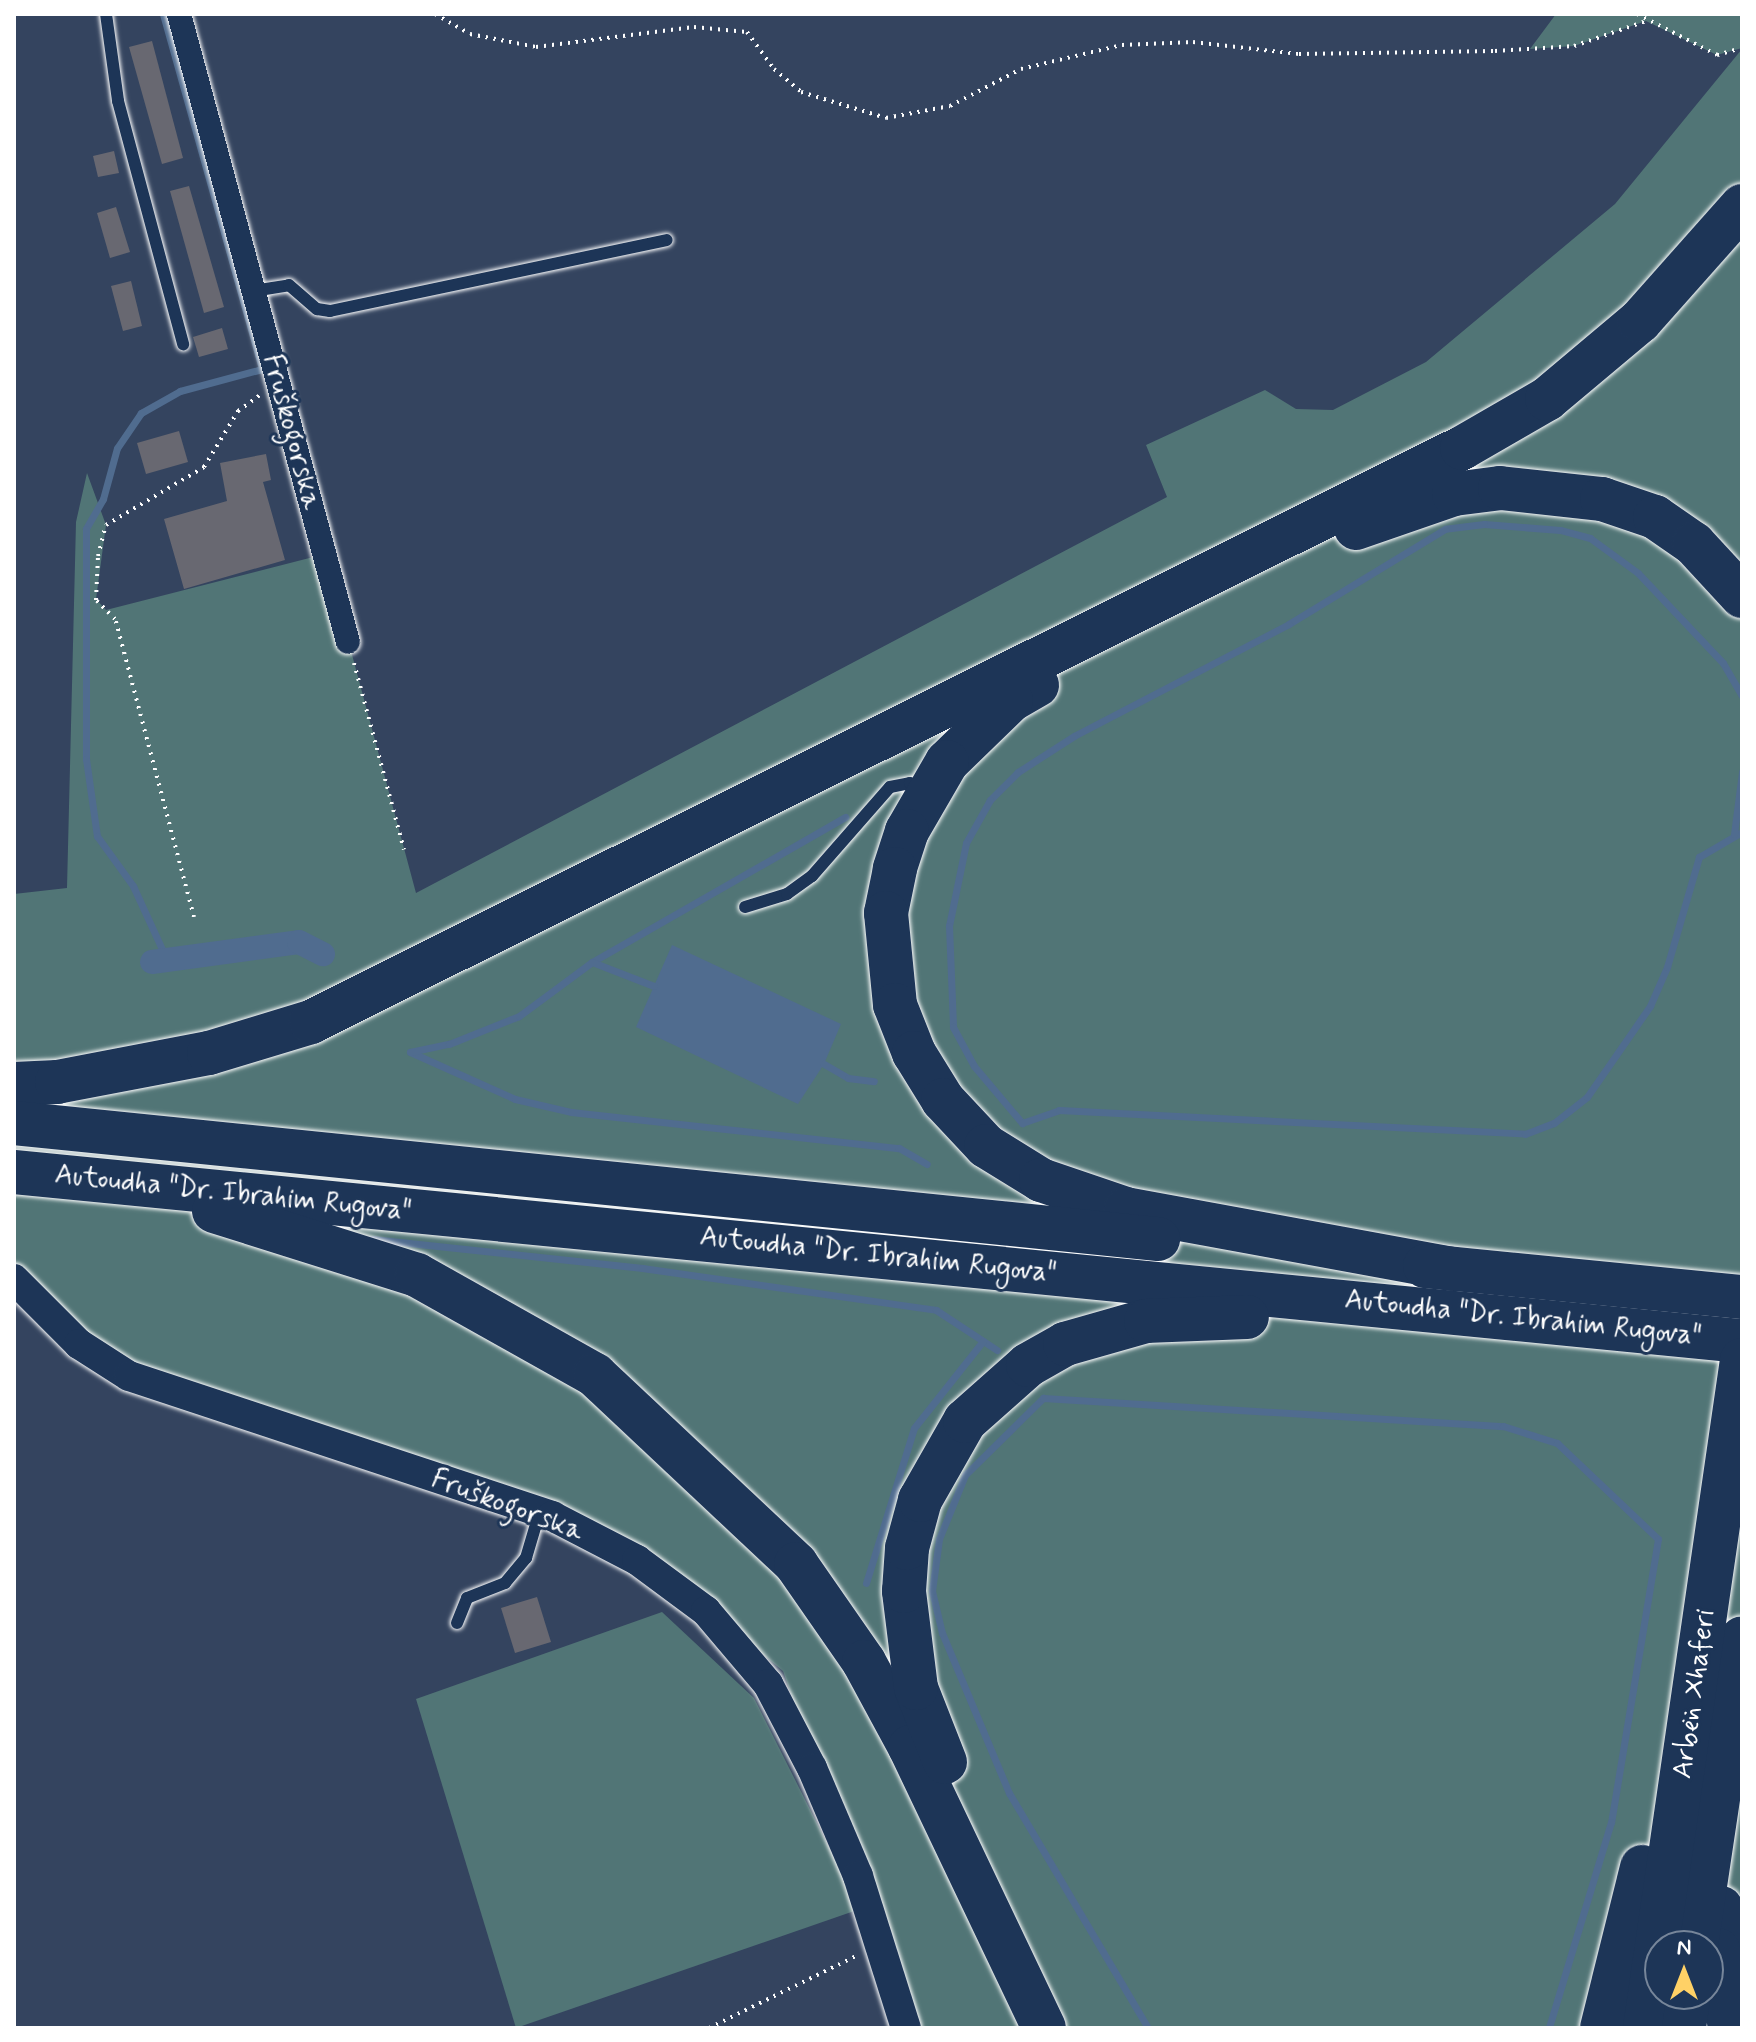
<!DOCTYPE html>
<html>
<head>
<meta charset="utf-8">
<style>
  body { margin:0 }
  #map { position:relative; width:1756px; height:2042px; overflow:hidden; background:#34445f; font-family:Mynerve,sans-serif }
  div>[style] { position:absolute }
  .green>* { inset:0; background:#517576 }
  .water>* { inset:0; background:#506c8f }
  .stream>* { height:7px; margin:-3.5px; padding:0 3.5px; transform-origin:3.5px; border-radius:3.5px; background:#506c8f }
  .canal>* { height:24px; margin:-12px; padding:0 12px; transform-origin:12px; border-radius:12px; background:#506c8f }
  .building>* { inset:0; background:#686871 }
  .path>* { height:4px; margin-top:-2px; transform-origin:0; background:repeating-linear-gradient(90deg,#fff 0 2px,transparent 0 8px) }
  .roads { filter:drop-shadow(0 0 2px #fff) drop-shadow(0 0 2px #fff) }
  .service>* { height:12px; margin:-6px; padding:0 6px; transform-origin:6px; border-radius:6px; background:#1d3557 }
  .minor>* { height:24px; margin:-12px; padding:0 12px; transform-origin:12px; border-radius:12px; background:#1d3557 }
  .tertiary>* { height:30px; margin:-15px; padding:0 15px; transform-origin:15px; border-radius:15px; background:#1d3557 }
  .motorway>* { height:44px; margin:-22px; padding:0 22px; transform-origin:22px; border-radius:22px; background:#1d3557 }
  span { translate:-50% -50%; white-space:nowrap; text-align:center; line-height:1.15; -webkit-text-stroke:6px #1d3557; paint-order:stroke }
  .street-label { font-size:28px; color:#fff }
  .frame { position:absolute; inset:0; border:16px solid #fff; pointer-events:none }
  .north { position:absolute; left:1644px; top:1930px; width:80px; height:80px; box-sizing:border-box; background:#1d3557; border:2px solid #77869a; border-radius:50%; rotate:0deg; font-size:22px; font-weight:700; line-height:32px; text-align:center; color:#fff }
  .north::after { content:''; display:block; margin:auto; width:28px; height:36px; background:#ffd166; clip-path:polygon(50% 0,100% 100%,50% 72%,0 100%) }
</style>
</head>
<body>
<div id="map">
  <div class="green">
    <div style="clip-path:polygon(1556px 14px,1742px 14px,1742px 48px,1717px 55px,1646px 21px,1574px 46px,1530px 49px)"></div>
    <div style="clip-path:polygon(evenodd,1742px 49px,1742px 2028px,906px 2028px,783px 1671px,640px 1553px,129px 1376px,14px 1273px,14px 894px,67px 888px,76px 522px,87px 473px,106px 525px,96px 599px,106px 610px,325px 554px,416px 893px,1167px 497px,1146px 445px,1265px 390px,1296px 409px,1333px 410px,1426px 362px,1615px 204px,1742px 49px,1660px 1946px,1708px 1946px,1708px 1994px,1660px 1994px,1660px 1946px)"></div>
    <div style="clip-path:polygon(662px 1612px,754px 1698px,860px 1909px,516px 2028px,416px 1699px)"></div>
  </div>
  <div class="water">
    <div style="clip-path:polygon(672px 945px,841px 1024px,824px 1064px,798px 1104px,636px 1027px)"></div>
  </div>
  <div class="stream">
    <div style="left:163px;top:14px;width:369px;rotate:74.4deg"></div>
    <div style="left:262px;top:369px;width:85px;rotate:165deg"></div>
    <div style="left:180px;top:391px;width:45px;rotate:150.6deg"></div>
    <div style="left:141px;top:413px;width:42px;rotate:124.4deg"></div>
    <div style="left:117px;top:448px;width:53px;rotate:105.4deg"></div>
    <div style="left:103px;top:499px;width:34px;rotate:120deg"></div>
    <div style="left:86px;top:529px;width:230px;rotate:90deg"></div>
    <div style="left:86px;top:759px;width:78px;rotate:81.9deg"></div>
    <div style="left:97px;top:836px;width:62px;rotate:54.2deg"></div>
    <div style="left:133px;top:886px;width:81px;rotate:65.3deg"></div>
    <div style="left:1742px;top:696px;width:38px;rotate:-120deg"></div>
    <div style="left:1723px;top:663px;width:124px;rotate:-133.4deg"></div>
    <div style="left:1638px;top:573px;width:59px;rotate:-143.9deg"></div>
    <div style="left:1590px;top:538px;width:31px;rotate:-165deg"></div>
    <div style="left:1560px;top:530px;width:76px;rotate:-175.5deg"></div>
    <div style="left:1484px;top:524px;width:39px;rotate:173deg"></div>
    <div style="left:1445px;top:529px;width:183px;rotate:148.7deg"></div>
    <div style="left:1289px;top:624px;width:242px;rotate:152.5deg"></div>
    <div style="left:1074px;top:736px;width:67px;rotate:147.3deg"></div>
    <div style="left:1018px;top:772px;width:40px;rotate:135deg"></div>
    <div style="left:990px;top:800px;width:49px;rotate:119.2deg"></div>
    <div style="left:966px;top:843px;width:85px;rotate:101.6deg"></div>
    <div style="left:949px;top:926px;width:101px;rotate:87.7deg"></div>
    <div style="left:953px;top:1027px;width:44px;rotate:61.7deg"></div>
    <div style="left:974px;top:1066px;width:75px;rotate:49.9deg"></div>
    <div style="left:1022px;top:1123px;width:39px;rotate:-19deg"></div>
    <div style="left:1059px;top:1110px;width:467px;rotate:2.9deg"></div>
    <div style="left:1525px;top:1134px;width:31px;rotate:-21deg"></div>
    <div style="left:1554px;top:1123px;width:42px;rotate:-38.2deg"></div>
    <div style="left:1587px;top:1097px;width:111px;rotate:-55.3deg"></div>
    <div style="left:1650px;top:1006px;width:43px;rotate:-66.4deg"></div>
    <div style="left:1667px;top:967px;width:115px;rotate:-73.8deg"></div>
    <div style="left:1699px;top:857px;width:50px;rotate:-30.2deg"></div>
    <div style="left:1734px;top:834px;width:63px;rotate:-82.6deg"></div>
    <div style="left:592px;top:962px;width:292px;rotate:-29.8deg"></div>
    <div style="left:410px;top:1052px;width:115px;rotate:24.1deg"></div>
    <div style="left:515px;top:1099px;width:57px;rotate:13.1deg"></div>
    <div style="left:571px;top:1112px;width:330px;rotate:6.3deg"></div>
    <div style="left:899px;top:1148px;width:32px;rotate:30deg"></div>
    <div style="left:410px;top:1052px;width:40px;rotate:-12deg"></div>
    <div style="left:449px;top:1044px;width:75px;rotate:-21.8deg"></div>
    <div style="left:519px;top:1016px;width:91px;rotate:-36.5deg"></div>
    <div style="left:592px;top:962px;width:66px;rotate:21.2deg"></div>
    <div style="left:824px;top:1064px;width:28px;rotate:30deg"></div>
    <div style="left:848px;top:1078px;width:26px;rotate:7deg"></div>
    <div style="left:372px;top:1239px;width:272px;rotate:6.1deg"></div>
    <div style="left:642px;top:1268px;width:297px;rotate:8.1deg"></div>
    <div style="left:936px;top:1310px;width:73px;rotate:33.3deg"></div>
    <div style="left:866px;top:1583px;width:162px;rotate:-72.8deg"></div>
    <div style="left:914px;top:1428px;width:111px;rotate:-51.6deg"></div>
    <div style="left:1148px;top:2028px;width:273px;rotate:-120.6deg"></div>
    <div style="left:1009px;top:1793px;width:173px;rotate:-112.7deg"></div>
    <div style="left:942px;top:1633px;width:43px;rotate:-103.4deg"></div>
    <div style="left:932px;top:1591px;width:52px;rotate:-82.3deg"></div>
    <div style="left:939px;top:1539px;width:69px;rotate:-67.9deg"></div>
    <div style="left:965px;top:1475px;width:110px;rotate:-44.6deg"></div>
    <div style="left:1043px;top:1398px;width:461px;rotate:3.5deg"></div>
    <div style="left:1503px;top:1426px;width:57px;rotate:17.5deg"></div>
    <div style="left:1557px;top:1443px;width:139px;rotate:43.5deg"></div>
    <div style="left:1658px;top:1539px;width:287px;rotate:99.4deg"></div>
    <div style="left:1611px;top:1822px;width:215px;rotate:106.8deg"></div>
  </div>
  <div class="canal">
    <div style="left:152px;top:962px;width:148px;rotate:-7.7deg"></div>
    <div style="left:299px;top:942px;width:27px;rotate:27deg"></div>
  </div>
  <div class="building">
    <div style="clip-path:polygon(152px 41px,183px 158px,162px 164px,129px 47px)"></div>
    <div style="clip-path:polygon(114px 151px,119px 173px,98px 177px,93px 156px)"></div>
    <div style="clip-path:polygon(189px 186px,224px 307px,204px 313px,170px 191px)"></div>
    <div style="clip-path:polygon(116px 207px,130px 252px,110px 258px,97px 213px)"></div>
    <div style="clip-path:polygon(131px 281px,142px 326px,123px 331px,111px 286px)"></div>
    <div style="clip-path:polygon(222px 328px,228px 349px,199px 357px,193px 337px)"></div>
    <div style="clip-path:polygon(179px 431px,188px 462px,146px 474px,137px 443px)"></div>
    <div style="clip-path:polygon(266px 454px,271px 480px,263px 482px,285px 560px,184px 589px,164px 519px,227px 501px,220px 463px)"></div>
    <div style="clip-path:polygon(537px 1597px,551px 1642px,515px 1653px,501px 1608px)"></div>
  </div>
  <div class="path">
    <div style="left:435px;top:14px;width:40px;rotate:29.7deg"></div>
    <div style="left:470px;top:34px;width:67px;rotate:11.1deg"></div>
    <div style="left:536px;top:47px;width:159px;rotate:-7.2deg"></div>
    <div style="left:694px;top:27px;width:53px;rotate:5.4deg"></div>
    <div style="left:747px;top:32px;width:46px;rotate:53.9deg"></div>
    <div style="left:774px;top:69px;width:35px;rotate:40deg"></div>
    <div style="left:801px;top:92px;width:89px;rotate:17deg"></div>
    <div style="left:886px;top:118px;width:65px;rotate:-10.6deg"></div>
    <div style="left:950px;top:106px;width:80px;rotate:-27.5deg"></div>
    <div style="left:1021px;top:69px;width:104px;rotate:-13.4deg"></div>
    <div style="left:1122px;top:45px;width:71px;rotate:-2.4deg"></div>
    <div style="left:1193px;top:42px;width:107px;rotate:6.5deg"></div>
    <div style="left:1299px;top:54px;width:196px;rotate:-0.9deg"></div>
    <div style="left:1495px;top:51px;width:79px;rotate:-3.6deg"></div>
    <div style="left:1574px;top:46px;width:76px;rotate:-19.1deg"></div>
    <div style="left:1637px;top:14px;width:90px;rotate:27.1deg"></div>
    <div style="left:1717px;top:55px;width:26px;rotate:-16deg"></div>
    <div style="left:354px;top:663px;width:193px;rotate:75deg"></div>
    <div style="left:194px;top:917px;width:308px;rotate:-104.8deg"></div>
    <div style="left:115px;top:619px;width:27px;rotate:-135deg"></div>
    <div style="left:96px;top:600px;width:44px;rotate:-87.4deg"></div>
    <div style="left:98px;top:556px;width:32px;rotate:-76deg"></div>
    <div style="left:106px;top:525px;width:114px;rotate:-30.6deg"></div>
    <div style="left:204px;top:467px;width:66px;rotate:-58.7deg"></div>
    <div style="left:238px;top:411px;width:27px;rotate:-36deg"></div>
    <div style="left:709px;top:2028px;width:166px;rotate:-26.1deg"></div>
  </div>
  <div class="roads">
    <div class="service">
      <div style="left:106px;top:14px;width:88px;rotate:82.1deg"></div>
      <div style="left:118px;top:101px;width:252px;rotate:75deg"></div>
      <div style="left:253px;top:291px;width:36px;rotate:-9deg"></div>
      <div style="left:289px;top:285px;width:37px;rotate:41deg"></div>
      <div style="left:317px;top:309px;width:13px;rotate:9deg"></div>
      <div style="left:330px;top:311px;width:344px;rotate:-11.9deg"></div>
      <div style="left:745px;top:907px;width:44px;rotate:-17.2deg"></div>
      <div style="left:787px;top:894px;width:31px;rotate:-36deg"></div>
      <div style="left:812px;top:876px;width:118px;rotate:-48.8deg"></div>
      <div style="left:890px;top:787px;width:20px;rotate:-11deg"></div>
      <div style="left:910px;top:783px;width:16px;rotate:35deg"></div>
      <div style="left:457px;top:1623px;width:27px;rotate:-68deg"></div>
      <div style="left:467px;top:1598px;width:41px;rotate:-21.5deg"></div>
      <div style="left:505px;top:1583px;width:33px;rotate:-50deg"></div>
      <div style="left:526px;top:1558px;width:46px;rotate:-73.5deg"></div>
    </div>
    <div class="minor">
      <div style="left:179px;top:14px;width:650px;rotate:74.94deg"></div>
    </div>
    <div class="tertiary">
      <div style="left:14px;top:1279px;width:92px;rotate:45deg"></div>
      <div style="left:79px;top:1344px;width:59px;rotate:32.6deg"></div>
      <div style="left:129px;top:1376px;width:446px;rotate:18.3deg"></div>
      <div style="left:552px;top:1516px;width:96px;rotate:27.4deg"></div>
      <div style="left:637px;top:1560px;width:86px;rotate:36.5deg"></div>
      <div style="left:706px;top:1611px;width:96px;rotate:49.7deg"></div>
      <div style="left:768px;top:1684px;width:95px;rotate:62.4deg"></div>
      <div style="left:812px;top:1768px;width:117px;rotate:66.9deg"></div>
      <div style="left:858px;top:1876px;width:159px;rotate:72.5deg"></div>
    </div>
    <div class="motorway">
      <div style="left:1356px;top:528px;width:104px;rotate:-19.1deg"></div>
      <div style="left:1454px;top:494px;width:46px;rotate:-7.4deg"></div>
      <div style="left:1500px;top:488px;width:103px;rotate:6.2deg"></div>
      <div style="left:1602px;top:499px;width:56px;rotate:18.8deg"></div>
      <div style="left:1655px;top:517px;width:47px;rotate:34.7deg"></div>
      <div style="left:1694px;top:544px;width:71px;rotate:47.3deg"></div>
      <div style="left:1037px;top:685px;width:30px;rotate:150deg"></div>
      <div style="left:1011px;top:700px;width:89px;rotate:135.9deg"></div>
      <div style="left:947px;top:762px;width:80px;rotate:120.1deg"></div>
      <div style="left:907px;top:831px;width:40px;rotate:108deg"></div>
      <div style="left:895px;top:869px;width:45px;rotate:101.6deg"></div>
      <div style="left:886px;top:913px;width:92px;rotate:84.4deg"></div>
      <div style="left:895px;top:1005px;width:52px;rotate:68.4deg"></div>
      <div style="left:914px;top:1053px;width:55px;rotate:58.3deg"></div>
      <div style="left:943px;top:1100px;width:63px;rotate:46.9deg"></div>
      <div style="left:986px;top:1146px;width:65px;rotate:31.7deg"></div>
      <div style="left:1041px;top:1180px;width:90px;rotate:18.8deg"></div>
      <div style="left:1126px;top:1209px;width:333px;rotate:10.4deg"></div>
      <div style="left:14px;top:1084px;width:43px;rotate:-2.7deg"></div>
      <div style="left:57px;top:1082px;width:155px;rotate:-10.8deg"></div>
      <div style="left:209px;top:1053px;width:107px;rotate:-16.9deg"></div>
      <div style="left:311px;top:1022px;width:1286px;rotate:-26.51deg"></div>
      <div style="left:1462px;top:448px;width:98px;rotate:-30deg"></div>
      <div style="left:1547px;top:399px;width:121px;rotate:-40deg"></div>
      <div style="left:1640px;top:321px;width:154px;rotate:-48.4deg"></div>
      <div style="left:14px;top:1123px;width:1150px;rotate:5.79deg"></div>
      <div style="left:14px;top:1172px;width:1736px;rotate:5.59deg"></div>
      <div style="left:214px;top:1211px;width:213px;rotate:17.5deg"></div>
      <div style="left:417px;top:1275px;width:204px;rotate:29.3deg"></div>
      <div style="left:595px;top:1375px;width:276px;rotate:43.2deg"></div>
      <div style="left:796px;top:1564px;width:119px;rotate:55.2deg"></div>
      <div style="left:864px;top:1662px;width:97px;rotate:61.6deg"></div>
      <div style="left:910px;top:1747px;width:311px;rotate:64.5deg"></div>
      <div style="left:1425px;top:1266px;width:319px;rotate:5.6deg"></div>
      <div style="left:945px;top:1762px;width:79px;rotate:-111.4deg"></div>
      <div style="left:916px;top:1688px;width:98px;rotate:-97.1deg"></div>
      <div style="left:904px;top:1591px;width:43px;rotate:-86deg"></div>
      <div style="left:907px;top:1548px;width:50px;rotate:-74.8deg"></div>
      <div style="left:920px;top:1500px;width:91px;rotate:-60.3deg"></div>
      <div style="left:965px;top:1421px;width:84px;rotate:-41.6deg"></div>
      <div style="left:1028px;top:1365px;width:43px;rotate:-29.6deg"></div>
      <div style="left:1065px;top:1344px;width:84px;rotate:-15.9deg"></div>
      <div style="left:1146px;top:1321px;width:101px;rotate:-2.3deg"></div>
      <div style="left:1721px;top:1908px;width:42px;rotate:94.1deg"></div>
      <div style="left:1718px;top:1950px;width:79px;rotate:81.3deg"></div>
      <div style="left:1696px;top:1946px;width:311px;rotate:-81.5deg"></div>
      <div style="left:1602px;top:2028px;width:166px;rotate:-76deg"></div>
      <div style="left:1645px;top:2028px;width:675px;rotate:-81.74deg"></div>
      <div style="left:1684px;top:2028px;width:34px;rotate:-82deg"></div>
    </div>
  </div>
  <div class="street-label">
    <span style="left:291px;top:432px;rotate:75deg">Fruškogorska</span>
    <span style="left:233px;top:1194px;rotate:6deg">Autoudha "Dr. Ibrahim Rugova"</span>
    <span style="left:878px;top:1256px;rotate:6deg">Autoudha "Dr. Ibrahim Rugova"</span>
    <span style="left:1523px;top:1319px;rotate:6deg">Autoudha "Dr. Ibrahim Rugova"</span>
    <span style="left:507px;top:1506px;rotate:20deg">Fruškogorska</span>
    <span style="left:1695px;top:1694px;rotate:-82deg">Arbën Xhaferi</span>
  </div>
  <div class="frame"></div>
  <div class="north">N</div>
</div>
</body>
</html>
